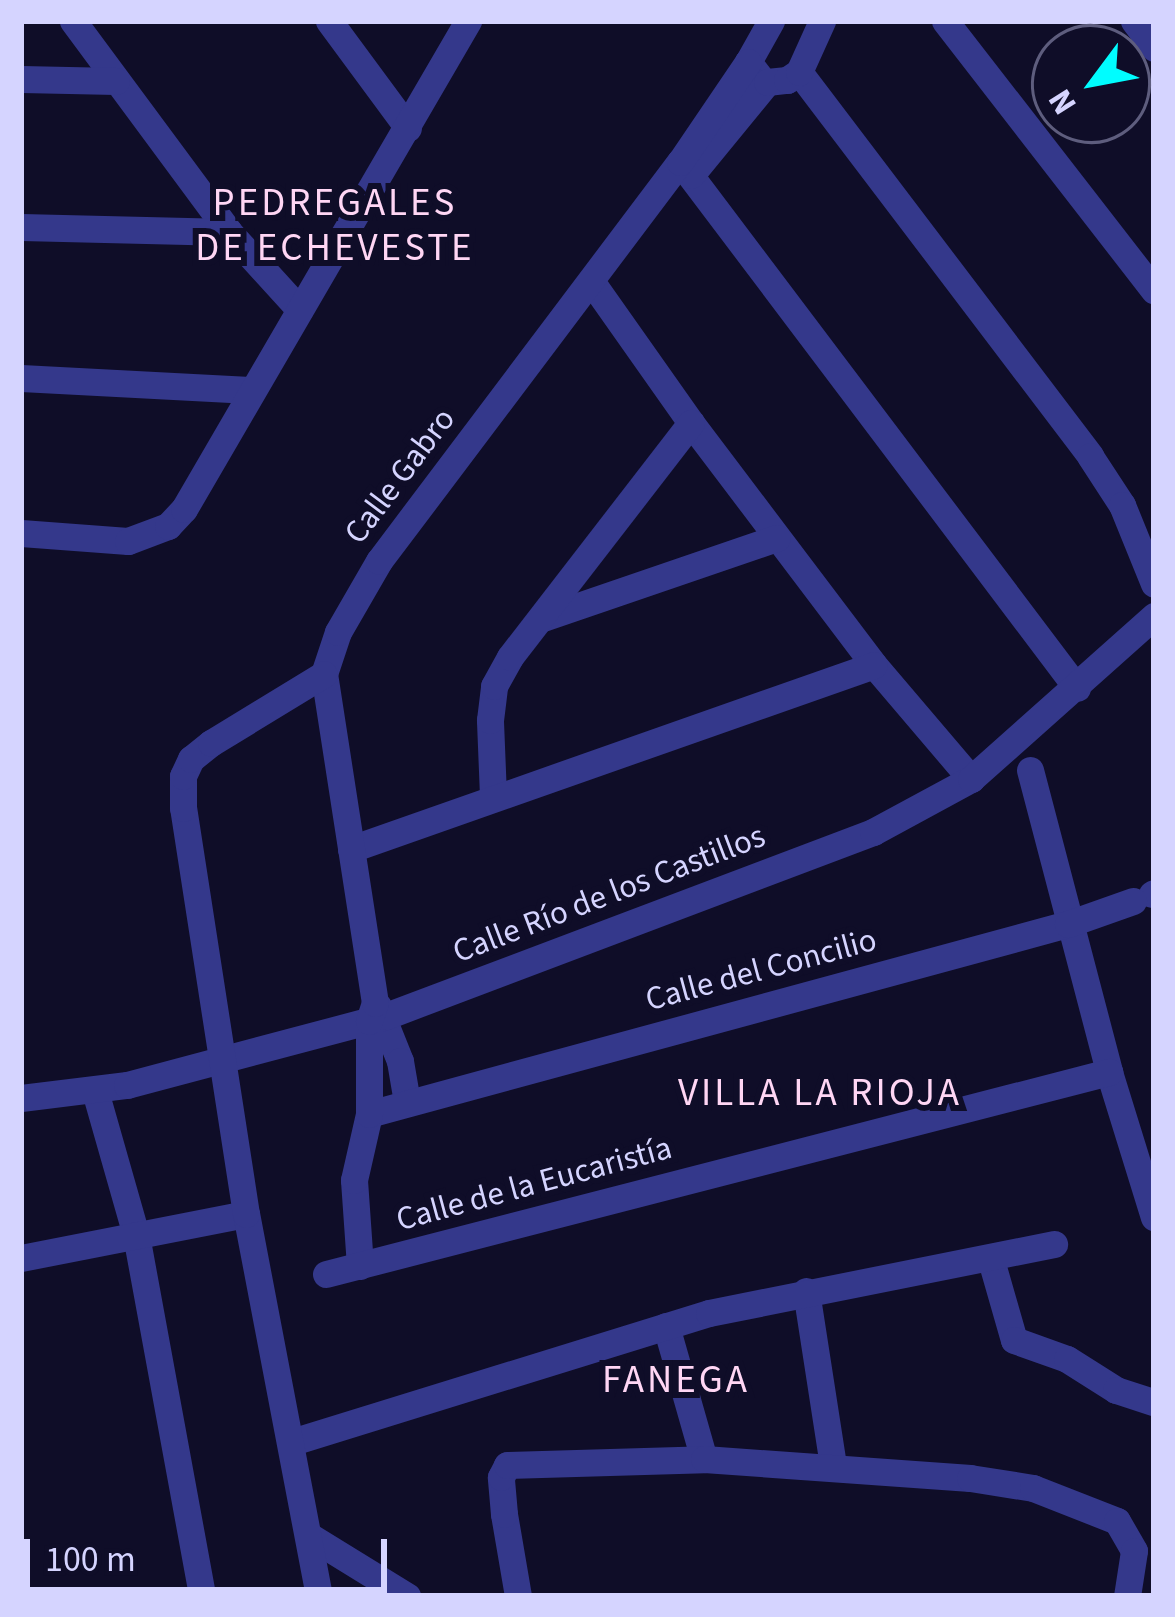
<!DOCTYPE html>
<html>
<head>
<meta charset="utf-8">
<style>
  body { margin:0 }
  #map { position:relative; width:1175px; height:1617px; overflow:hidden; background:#0f0d28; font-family:"Source Sans 3",sans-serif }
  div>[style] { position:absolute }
  .minor>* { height:27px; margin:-13.5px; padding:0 13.5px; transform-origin:13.5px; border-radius:13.5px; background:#34388b }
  span { translate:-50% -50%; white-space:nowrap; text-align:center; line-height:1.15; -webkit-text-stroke:12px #0f0d28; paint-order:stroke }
  .street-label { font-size:33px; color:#d5d4ff }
  .quarter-label { font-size:39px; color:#ffd6f4; letter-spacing:3px }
  .frame { position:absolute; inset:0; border:24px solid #d5d4ff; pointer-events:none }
  .north { position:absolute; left:1031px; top:24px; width:120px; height:120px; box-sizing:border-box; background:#0f0d28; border:3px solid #5e5d7e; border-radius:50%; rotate:238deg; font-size:33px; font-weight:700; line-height:48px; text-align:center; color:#d5d4ff }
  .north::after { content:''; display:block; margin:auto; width:42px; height:54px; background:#00fdff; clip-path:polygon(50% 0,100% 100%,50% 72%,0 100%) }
  .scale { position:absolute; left:24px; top:1539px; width:363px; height:54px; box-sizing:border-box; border:6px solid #d5d4ff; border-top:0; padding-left:15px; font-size:36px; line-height:42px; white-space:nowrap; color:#d5d4ff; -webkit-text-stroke:9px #0f0d28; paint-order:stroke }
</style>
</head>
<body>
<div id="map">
  <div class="minor">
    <div style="left:73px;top:21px;width:262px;rotate:53.5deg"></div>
    <div style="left:229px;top:232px;width:105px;rotate:47.7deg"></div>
    <div style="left:329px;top:21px;width:133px;rotate:53.6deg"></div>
    <div style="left:945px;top:21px;width:341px;rotate:52.2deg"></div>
    <div style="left:1134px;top:21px;width:34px;rotate:53deg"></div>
    <div style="left:799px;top:72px;width:482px;rotate:52.8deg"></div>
    <div style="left:1090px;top:456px;width:59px;rotate:56.9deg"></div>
    <div style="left:1122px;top:505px;width:85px;rotate:67.9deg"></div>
    <div style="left:759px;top:76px;width:18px;rotate:-128deg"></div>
    <div style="left:748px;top:62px;width:47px;rotate:-60.7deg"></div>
    <div style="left:21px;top:79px;width:95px;rotate:1.2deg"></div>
    <div style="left:680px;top:162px;width:659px;rotate:52.96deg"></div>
    <div style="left:691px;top:175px;width:120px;rotate:-50.7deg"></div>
    <div style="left:767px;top:82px;width:20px;rotate:-6deg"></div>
    <div style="left:787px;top:80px;width:14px;rotate:-34deg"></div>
    <div style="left:799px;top:72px;width:56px;rotate:-65.7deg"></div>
    <div style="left:21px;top:227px;width:208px;rotate:1.4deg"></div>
    <div style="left:591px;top:281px;width:174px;rotate:54.8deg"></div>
    <div style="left:691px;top:423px;width:303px;rotate:52.9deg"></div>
    <div style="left:874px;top:665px;width:150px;rotate:49.6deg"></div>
    <div style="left:21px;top:378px;width:229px;rotate:3deg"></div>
    <div style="left:21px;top:533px;width:107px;rotate:4.3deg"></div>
    <div style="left:128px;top:541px;width:43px;rotate:-20.6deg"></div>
    <div style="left:168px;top:526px;width:23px;rotate:-47deg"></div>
    <div style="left:184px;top:509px;width:565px;rotate:-59.8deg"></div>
    <div style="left:543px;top:618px;width:247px;rotate:-18.9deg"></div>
    <div style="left:1030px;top:770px;width:312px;rotate:75.3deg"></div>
    <div style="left:1109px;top:1072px;width:152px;rotate:72.8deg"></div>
    <div style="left:493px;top:796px;width:76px;rotate:-92.3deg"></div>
    <div style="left:490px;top:720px;width:34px;rotate:-83deg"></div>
    <div style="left:494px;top:686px;width:33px;rotate:-61deg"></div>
    <div style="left:510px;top:657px;width:296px;rotate:-52.3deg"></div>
    <div style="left:351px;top:849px;width:554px;rotate:-19.38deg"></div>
    <div style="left:1152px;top:894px;width:2px;rotate:-27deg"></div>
    <div style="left:378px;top:1006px;width:59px;rotate:68.2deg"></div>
    <div style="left:400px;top:1061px;width:42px;rotate:80.3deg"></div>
    <div style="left:95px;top:1091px;width:150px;rotate:74.1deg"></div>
    <div style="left:136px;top:1235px;width:367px;rotate:79.6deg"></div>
    <div style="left:21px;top:1098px;width:107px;rotate:-7deg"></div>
    <div style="left:127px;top:1085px;width:268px;rotate:-14.9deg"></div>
    <div style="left:386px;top:1016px;width:521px;rotate:-20.7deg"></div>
    <div style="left:873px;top:832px;width:111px;rotate:-28.4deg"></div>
    <div style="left:971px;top:779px;width:245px;rotate:-41.7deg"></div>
    <div style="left:369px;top:1114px;width:724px;rotate:-15.21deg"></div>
    <div style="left:1068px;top:924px;width:69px;rotate:-19.5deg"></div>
    <div style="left:21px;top:1258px;width:229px;rotate:-11.1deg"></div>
    <div style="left:991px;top:1260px;width:83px;rotate:74deg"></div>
    <div style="left:1014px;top:1340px;width:56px;rotate:19.7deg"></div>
    <div style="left:1067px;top:1359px;width:58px;rotate:32.3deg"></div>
    <div style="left:1116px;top:1390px;width:40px;rotate:18deg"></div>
    <div style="left:360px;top:1266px;width:86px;rotate:-94deg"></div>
    <div style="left:354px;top:1180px;width:68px;rotate:-77.2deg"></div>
    <div style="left:369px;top:1114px;width:93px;rotate:-90deg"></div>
    <div style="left:369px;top:1021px;width:19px;rotate:-72deg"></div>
    <div style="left:375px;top:1003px;width:333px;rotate:-98.8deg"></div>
    <div style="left:324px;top:674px;width:44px;rotate:-71.6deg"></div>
    <div style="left:338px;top:632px;width:82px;rotate:-60deg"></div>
    <div style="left:379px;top:561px;width:500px;rotate:-53deg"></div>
    <div style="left:680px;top:162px;width:121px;rotate:-55.8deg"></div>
    <div style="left:326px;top:1274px;width:809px;rotate:-14.47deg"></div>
    <div style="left:806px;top:1291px;width:177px;rotate:81.2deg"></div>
    <div style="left:666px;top:1326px;width:138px;rotate:74.1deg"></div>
    <div style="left:292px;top:1442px;width:436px;rotate:-17.2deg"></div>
    <div style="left:709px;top:1313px;width:352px;rotate:-11.3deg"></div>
    <div style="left:311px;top:1537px;width:113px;rotate:31.6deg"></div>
    <div style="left:319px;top:1596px;width:389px;rotate:-100.8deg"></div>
    <div style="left:246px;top:1214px;width:411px;rotate:-98.8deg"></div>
    <div style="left:183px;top:808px;width:32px;rotate:-90deg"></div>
    <div style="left:183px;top:776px;width:19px;rotate:-65deg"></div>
    <div style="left:191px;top:759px;width:26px;rotate:-39deg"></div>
    <div style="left:211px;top:743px;width:132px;rotate:-31.4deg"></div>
    <div style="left:518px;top:1596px;width:83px;rotate:-99.7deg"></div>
    <div style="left:504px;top:1514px;width:37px;rotate:-95deg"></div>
    <div style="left:501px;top:1477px;width:13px;rotate:-63deg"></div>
    <div style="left:507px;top:1465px;width:197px;rotate:-1.7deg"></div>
    <div style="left:704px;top:1459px;width:267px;rotate:4.1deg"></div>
    <div style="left:970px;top:1478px;width:64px;rotate:9deg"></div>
    <div style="left:1033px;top:1488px;width:90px;rotate:21.4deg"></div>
    <div style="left:1117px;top:1521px;width:34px;rotate:60deg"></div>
    <div style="left:1134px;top:1551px;width:46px;rotate:98.8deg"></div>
  </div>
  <div class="street-label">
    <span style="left:400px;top:476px;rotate:-53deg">Calle Gabro</span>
    <span style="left:609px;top:894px;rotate:-21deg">Calle Río de los Castillos</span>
    <span style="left:761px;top:970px;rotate:-15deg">Calle del Concilio</span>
    <span style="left:534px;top:1184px;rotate:-15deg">Calle de la Eucaristía</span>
  </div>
  <div class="quarter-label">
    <span style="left:335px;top:226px">PEDREGALES<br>DE ECHEVESTE</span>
    <span style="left:820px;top:1093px">VILLA LA RIOJA</span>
    <span style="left:676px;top:1380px">FANEGA</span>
  </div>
  <div class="frame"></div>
  <div class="north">N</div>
  <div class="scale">100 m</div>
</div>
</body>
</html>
